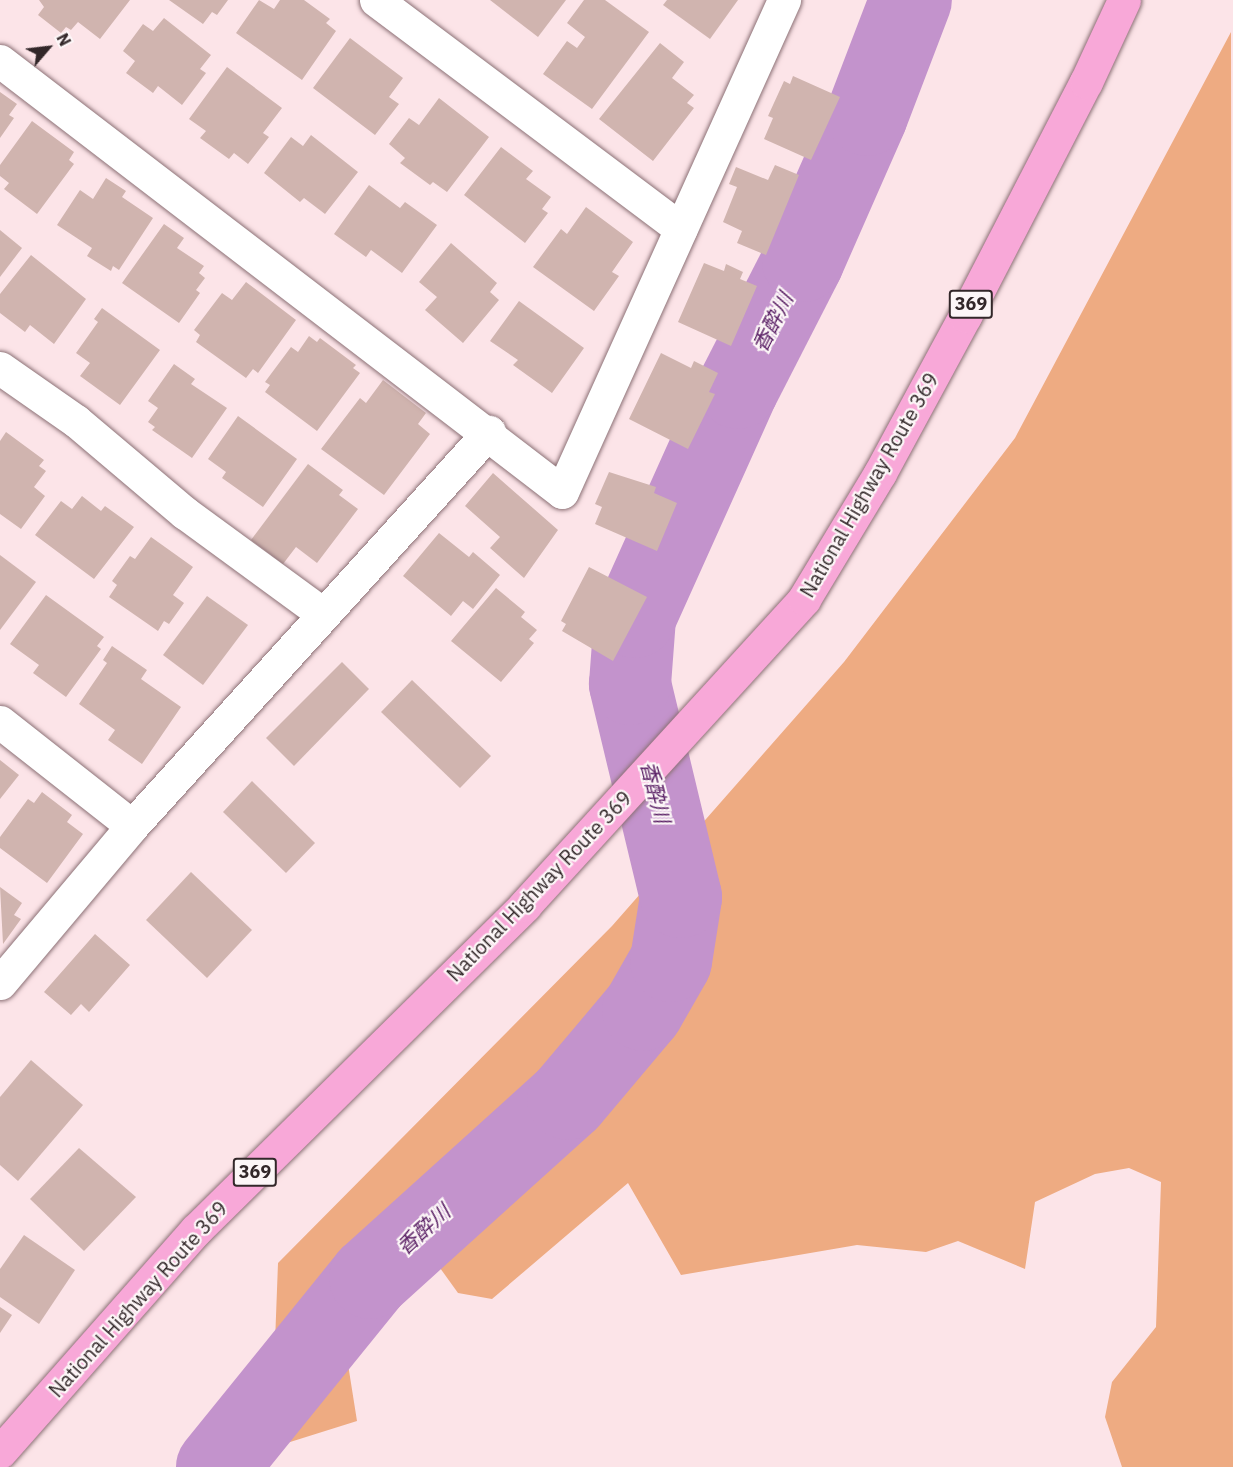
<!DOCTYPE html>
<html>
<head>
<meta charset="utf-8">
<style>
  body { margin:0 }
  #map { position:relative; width:1233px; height:1467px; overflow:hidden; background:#fce4e8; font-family:"IBM Plex Sans","Noto Sans JP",sans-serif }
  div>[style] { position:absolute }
  .forest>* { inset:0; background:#eeab82 }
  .river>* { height:82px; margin:-41px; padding:0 41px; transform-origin:41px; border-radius:41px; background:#c393cc }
  .building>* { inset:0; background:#d0b4af }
  .roads { filter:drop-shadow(0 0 2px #8c7176) drop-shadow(0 0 2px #8c7176) }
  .minor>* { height:33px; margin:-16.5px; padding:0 16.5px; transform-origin:16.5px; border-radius:16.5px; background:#fff }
  .trunk>* { height:33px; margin:-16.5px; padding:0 16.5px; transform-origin:16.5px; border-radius:16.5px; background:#f8a8d8 }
  span { translate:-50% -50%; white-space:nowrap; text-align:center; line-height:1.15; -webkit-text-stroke:4.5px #fcf6f7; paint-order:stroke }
  .shield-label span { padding:2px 4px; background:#fcf6f7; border:2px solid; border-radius:4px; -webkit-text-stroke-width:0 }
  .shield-label { font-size:18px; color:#322729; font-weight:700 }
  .street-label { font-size:20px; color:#322729 }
  .water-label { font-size:21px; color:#5b2166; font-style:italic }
  .north { position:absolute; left:18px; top:18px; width:60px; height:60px; -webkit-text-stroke:4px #fcf6f7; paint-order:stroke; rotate:62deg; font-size:16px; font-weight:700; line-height:24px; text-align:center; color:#322729 }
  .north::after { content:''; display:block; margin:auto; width:21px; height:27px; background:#322729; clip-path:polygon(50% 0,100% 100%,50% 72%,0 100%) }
</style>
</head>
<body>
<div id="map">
  <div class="forest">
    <div style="clip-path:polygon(1231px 32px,1233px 1467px,1122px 1467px,1105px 1417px,1112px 1382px,1156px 1327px,1161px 1182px,1129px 1168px,1095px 1174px,1035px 1202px,1025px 1269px,958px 1241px,926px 1252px,857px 1245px,681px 1275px,628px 1183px,492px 1299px,458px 1293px,412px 1229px,334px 1276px,357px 1421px,271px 1448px,278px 1263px,612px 926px,844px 662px,1015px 438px)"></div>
  </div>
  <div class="river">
    <div style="left:217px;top:1467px;width:243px;rotate:-51deg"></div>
    <div style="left:370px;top:1278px;width:267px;rotate:-42.1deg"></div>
    <div style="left:568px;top:1099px;width:116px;rotate:-49.9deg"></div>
    <div style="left:643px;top:1010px;width:56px;rotate:-60.3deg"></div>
    <div style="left:671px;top:961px;width:65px;rotate:-81.1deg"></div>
    <div style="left:681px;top:897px;width:219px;rotate:-103.5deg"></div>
    <div style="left:630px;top:684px;width:67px;rotate:-85.7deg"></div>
    <div style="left:635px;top:617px;width:251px;rotate:-65.8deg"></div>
    <div style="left:738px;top:388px;width:143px;rotate:-62.9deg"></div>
    <div style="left:803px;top:261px;width:159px;rotate:-66.3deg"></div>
    <div style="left:867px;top:115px;width:123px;rotate:-69.1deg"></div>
  </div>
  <div class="building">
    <div style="clip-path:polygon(39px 0,130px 0,100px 39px,78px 22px,71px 30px,66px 27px,61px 33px,38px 15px,44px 7px)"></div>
    <div style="clip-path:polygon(169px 0,228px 0,217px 15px,212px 12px,203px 24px)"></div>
    <div style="clip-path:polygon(259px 0,274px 9px,280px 0,304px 0,330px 19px,326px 23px,336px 31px,302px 80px,236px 33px)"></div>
    <div style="clip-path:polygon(490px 0,566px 0,538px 37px)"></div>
    <div style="clip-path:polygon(584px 0,605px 0,649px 32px,592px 109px,543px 74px,567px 41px,577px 48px,585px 37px,567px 23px)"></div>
    <div style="clip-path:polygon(667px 0,738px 0,710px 39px,663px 5px)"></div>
    <div style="clip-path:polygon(164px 18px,211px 55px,200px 69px,206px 73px,182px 105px,158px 86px,153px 93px,126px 73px,135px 61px,123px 51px,143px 24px,153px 31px)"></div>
    <div style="clip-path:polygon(350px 38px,403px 78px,389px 97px,399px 104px,375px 135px,313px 88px)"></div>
    <div style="clip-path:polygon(660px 43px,684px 62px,672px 78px,694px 95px,687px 103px,694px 108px,653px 161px,599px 119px)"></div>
    <div style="clip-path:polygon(227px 67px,282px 108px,263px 133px,269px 137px,248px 164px,234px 153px,229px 159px,200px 138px,206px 131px,189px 119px)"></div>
    <div style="clip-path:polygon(793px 76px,840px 97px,811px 160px,764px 139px,773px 118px,768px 116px,784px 81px,790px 84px)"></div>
    <div style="clip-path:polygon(0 92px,17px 104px,9px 115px,14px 118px,0 138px)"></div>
    <div style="clip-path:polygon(439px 98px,489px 137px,447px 192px,433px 182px,430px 185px,400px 163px,405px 158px,389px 144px,409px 118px,419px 125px)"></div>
    <div style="clip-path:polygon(32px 121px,74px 152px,69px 160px,74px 164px,37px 214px,4px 189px,9px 183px,0 176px,0 165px)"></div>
    <div style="clip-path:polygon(311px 135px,358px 172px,325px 214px,304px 198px,300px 202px,264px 173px,291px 137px,303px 146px)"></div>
    <div style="clip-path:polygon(501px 147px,533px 171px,526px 179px,551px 197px,542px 209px,548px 213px,525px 243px,464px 195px)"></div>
    <div style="clip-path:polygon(775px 165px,799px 175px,766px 255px,737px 243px,742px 231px,723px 222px,737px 187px,729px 184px,736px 167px,768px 180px)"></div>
    <div style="clip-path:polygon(106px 178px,126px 191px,122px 197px,153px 218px,119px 270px,113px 266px,111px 271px,87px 256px,92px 248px,57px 225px,80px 190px,93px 199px)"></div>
    <div style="clip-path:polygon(369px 185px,400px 208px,405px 202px,437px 225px,402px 273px,371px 250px,366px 257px,334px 234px)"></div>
    <div style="clip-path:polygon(586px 207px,633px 242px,612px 272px,619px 276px,594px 311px,533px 267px,561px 229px,567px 234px)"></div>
    <div style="clip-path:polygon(164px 224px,184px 238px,177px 248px,204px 266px,199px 273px,205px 278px,196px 290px,200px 293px,179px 323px,122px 283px)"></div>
    <div style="clip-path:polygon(0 230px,22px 248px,0 277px)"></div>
    <div style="clip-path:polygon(451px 243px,497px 283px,490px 292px,499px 300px,463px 343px,425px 310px,437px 297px,419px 282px)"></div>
    <div style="clip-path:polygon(31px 255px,86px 299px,54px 344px,30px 325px,25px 332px,0 313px,0 294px)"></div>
    <div style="clip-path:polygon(704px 263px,724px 271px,726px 264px,743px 272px,740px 279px,757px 286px,731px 346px,678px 322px)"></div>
    <div style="clip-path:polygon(246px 282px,296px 320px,258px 373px,253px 369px,246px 378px,196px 342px,200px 335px,194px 330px,222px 293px,232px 300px)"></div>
    <div style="clip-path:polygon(519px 301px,584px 348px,552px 393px,513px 365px,518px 360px,490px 341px)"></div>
    <div style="clip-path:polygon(102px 308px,160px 350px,120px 405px,80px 376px,90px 363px,76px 353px,98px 322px,94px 319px)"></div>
    <div style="clip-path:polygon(309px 336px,317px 342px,320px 338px,356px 365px,353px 368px,360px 373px,317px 431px,265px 392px,270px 385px,265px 382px,291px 347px,298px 352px)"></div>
    <div style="clip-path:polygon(661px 353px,691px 368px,694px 361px,718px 373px,709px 392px,715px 394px,688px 449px,629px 419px)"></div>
    <div style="clip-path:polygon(174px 364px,195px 379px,191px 384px,227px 408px,192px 458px,152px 430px,155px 427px,148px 422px,158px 408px,148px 401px)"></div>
    <div style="clip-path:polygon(383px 380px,426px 413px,418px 424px,430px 434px,384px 495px,321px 449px,360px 398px,366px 403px)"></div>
    <div style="clip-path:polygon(238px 416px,297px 459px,263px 507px,222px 478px,226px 472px,208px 459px)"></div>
    <div style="clip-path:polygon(6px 432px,44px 460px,39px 466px,46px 471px,34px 487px,45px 496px,21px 529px,0 514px,0 441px)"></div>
    <div style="clip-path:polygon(308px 464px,343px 490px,339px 495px,358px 509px,317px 563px,296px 547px,283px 564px,251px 540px)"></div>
    <div style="clip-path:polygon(609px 472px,656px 487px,654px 493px,677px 503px,657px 551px,595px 524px,602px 507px,595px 504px)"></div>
    <div style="clip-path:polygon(493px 473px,558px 530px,524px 578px,490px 548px,500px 537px,465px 506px)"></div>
    <div style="clip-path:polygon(82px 496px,101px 511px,105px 506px,134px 527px,94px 579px,35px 535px,61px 501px,72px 509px)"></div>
    <div style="clip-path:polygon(439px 533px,469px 557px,473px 552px,500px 575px,473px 609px,463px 601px,451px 616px,403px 576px)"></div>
    <div style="clip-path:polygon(151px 537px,193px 567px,173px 595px,184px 603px,169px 624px,164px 621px,158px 631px,109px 597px,117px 585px,112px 581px,130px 556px,135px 559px)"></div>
    <div style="clip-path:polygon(0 555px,36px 582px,0 630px)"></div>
    <div style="clip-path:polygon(589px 567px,647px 597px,613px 661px,562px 631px,566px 624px,561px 621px)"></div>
    <div style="clip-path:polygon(496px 588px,525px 612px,521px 617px,537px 630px,529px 639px,534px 643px,501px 682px,451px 641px)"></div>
    <div style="clip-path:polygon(46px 595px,104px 637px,97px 646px,101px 649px,66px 697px,33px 673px,39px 665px,10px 644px)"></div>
    <div style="clip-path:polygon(207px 596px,248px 625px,203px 685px,163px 655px)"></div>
    <div style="clip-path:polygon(112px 646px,147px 670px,141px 679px,181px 707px,142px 764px,108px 740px,115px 730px,79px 704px,107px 663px,103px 660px)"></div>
    <div style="clip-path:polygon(342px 662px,369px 689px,294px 766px,266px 738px)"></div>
    <div style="clip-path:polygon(412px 680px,491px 756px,460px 788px,381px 712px)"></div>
    <div style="clip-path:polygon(0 760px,19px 775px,0 799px)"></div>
    <div style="clip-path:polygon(252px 781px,315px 843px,286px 873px,223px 812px)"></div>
    <div style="clip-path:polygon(42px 792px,72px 815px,67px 822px,83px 834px,47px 883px,0 848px,0 837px,28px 799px,34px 803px)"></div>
    <div style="clip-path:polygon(191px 872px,252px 930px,207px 978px,146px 920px)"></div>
    <div style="clip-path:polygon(0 887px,22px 903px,14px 915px,21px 919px,3px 944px)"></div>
    <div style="clip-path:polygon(95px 934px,130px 965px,89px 1012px,81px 1004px,71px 1015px,44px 992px)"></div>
    <div style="clip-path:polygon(31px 1060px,83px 1105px,18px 1181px,0 1165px,0 1097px)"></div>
    <div style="clip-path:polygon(79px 1148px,136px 1197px,84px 1251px,30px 1199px)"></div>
    <div style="clip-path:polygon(24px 1235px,75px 1270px,39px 1324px,0 1297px,0 1269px)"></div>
    <div style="clip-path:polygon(0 1307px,12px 1315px,0 1333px)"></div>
  </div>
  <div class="roads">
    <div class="minor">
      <div style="left:376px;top:0;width:381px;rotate:36.9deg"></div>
      <div style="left:0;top:61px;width:708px;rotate:37.48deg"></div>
      <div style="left:562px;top:492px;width:540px;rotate:-65.71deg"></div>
      <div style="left:0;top:368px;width:93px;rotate:34.9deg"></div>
      <div style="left:76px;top:421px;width:143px;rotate:40.2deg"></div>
      <div style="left:185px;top:513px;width:171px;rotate:36.2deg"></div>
      <div style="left:0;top:722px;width:168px;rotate:38.2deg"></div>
      <div style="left:0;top:983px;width:205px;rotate:-49.9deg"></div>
      <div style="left:132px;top:826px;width:532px;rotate:-47.82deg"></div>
    </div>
    <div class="trunk">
      <div style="left:0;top:1452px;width:296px;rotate:-48.6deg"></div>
      <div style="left:196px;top:1230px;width:462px;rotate:-44.6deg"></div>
      <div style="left:525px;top:905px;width:414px;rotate:-47.6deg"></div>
      <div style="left:804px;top:599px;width:147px;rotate:-58.9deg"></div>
      <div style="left:880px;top:473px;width:179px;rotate:-61.6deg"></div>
      <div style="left:965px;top:316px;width:263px;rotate:-62.7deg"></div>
      <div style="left:1086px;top:82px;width:90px;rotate:-65.1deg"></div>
    </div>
  </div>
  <div class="shield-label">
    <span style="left:971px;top:304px">369</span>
    <span style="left:255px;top:1172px">369</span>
  </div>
  <div class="street-label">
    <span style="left:869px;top:485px;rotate:-60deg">National Highway Route 369</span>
    <span style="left:539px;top:886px;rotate:-46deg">National Highway Route 369</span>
    <span style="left:138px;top:1299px;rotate:-48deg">National Highway Route 369</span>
  </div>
  <div class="water-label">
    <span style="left:772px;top:322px;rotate:-63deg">香酔川</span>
    <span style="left:656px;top:792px;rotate:76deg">香酔川</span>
    <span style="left:423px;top:1229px;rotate:-42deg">香酔川</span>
  </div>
  <div class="north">N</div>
</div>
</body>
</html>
